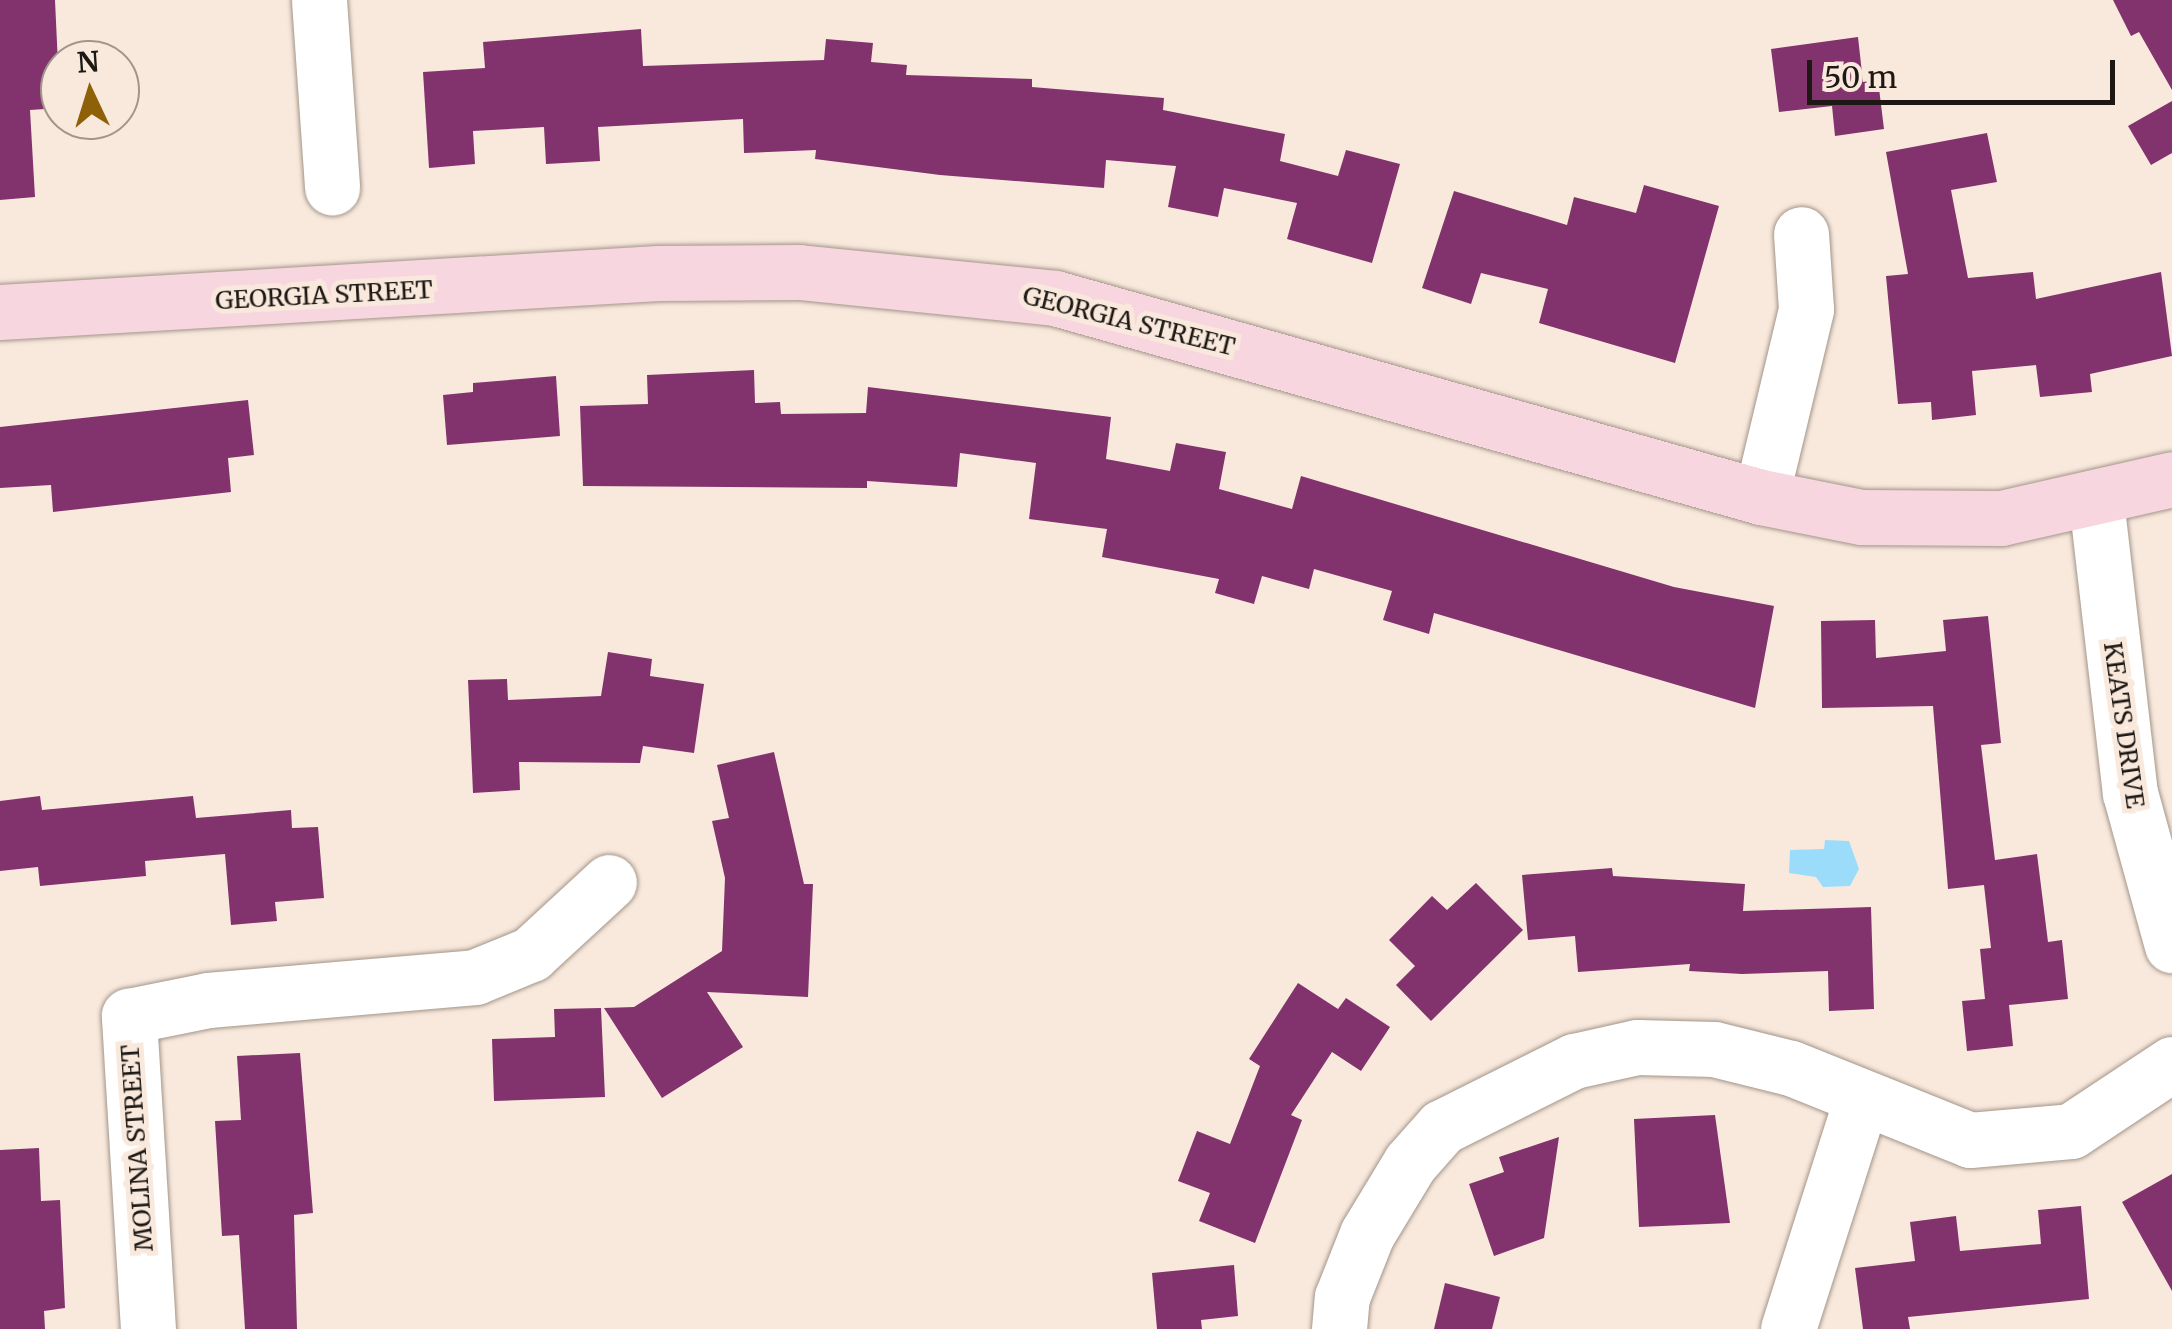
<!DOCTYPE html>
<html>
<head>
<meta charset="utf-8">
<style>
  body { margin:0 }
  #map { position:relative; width:2172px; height:1329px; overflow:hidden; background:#f9e9dd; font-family:Merriweather,serif }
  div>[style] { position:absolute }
  .water>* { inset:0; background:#9cdcfb }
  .building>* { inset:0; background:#82336d }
  .roads { filter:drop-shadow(0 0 2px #a39589) drop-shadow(0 0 2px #a39589) }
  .minor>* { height:55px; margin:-27.5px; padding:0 27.5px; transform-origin:27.5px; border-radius:27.5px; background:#fff }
  .major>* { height:55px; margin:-27.5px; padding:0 27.5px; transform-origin:27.5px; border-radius:27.5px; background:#f8d6e0 }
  span { translate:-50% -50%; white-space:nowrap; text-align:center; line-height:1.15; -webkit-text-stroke:10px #f9e9dd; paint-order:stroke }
  .street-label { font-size:25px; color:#1d1814 }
  .north { position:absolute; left:40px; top:40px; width:100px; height:100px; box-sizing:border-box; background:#f9e9dd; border:2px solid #a1958d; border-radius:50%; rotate:356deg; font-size:28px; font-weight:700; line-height:40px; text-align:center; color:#1d1814 }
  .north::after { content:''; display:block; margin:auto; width:35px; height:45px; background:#8e6008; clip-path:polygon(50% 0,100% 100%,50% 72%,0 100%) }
  .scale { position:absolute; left:1807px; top:60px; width:308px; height:45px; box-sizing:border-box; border:5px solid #1d1814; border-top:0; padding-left:12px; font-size:30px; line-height:35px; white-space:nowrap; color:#1d1814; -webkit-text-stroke:8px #f9e9dd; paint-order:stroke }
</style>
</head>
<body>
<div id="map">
  <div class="water">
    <div style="clip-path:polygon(1825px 840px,1849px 841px,1859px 869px,1850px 886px,1823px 887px,1816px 877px,1789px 873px,1790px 850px,1824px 849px)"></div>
  </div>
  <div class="building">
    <div style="clip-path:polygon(0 0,55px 0,60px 108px,30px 110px,35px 197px,0 200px)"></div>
    <div style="clip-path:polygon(2113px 0,2172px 0,2172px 90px,2139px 32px,2131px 36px)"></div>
    <div style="clip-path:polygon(641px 29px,643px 66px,824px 60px,826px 39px,873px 43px,871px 62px,907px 65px,906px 75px,1032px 79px,1032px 87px,1164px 98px,1163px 110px,1285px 134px,1280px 161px,1338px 176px,1346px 150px,1400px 164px,1372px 263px,1287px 239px,1297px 203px,1224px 188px,1218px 217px,1168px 207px,1176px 166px,1106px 160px,1104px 188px,940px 175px,815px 159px,816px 150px,744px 153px,743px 119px,598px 127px,600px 161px,546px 164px,544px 127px,473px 131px,475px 164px,429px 168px,423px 72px,485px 68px,483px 42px)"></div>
    <div style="clip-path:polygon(1858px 37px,1863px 82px,1878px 80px,1884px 129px,1835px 136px,1832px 106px,1779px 112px,1771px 49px)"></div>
    <div style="clip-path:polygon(2172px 101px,2172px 153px,2151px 165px,2128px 126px)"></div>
    <div style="clip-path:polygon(1987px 133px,1997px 182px,1951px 190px,1968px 278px,2033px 272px,2036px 299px,2161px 272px,2172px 356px,2090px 374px,2092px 392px,2040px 397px,2036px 365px,1972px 371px,1976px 415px,1932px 420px,1931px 402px,1898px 404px,1886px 276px,1908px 274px,1886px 152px)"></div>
    <div style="clip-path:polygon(1644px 185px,1719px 206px,1675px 363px,1539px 323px,1548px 289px,1481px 273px,1471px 304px,1422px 288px,1454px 191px,1567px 225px,1574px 197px,1636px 213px)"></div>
    <div style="clip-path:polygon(754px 370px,755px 403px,780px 402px,781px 414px,866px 413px,868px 387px,1111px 417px,1106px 459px,1170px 471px,1176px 443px,1226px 452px,1219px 489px,1292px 509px,1301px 476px,1674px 587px,1774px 606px,1755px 708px,1434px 613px,1429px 634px,1383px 620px,1392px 591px,1314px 569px,1309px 589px,1262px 576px,1254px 604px,1215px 593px,1219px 579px,1102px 557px,1107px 529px,1029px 519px,1036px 463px,960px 453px,957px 487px,867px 481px,867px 488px,583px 486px,580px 406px,648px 404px,647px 375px)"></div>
    <div style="clip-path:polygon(556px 376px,560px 436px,447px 445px,443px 395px,473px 392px,473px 383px)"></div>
    <div style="clip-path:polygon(248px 400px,254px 455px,228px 458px,231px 492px,53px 512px,51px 485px,0 488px,0 427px)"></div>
    <div style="clip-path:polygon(1988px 616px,2001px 743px,1981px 745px,1995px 860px,2037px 854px,2048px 942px,2062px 940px,2068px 999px,2009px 1005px,2013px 1046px,1967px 1051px,1962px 1001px,1985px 999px,1980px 949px,1991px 948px,1984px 885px,1948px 889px,1933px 706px,1822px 708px,1821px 621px,1875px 620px,1876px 658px,1946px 651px,1943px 620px)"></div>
    <div style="clip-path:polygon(608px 652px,652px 659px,650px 676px,704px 684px,694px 753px,643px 746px,640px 763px,519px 762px,520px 790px,473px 793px,468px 680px,507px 679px,508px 700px,601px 696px)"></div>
    <div style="clip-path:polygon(774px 752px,804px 884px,813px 884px,808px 997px,707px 992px,743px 1047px,662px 1098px,604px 1008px,634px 1007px,722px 951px,725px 878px,712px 821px,729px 818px,717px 765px)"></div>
    <div style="clip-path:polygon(40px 796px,42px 810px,193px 796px,196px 818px,291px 810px,292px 828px,318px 827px,324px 898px,275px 902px,277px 921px,231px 925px,225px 854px,145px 861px,146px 876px,40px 886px,38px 867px,0 871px,0 801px)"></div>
    <div style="clip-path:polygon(1612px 868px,1613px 876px,1745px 884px,1743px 911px,1871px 907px,1874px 1009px,1829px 1011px,1828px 971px,1742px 974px,1689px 971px,1690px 964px,1578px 972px,1575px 936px,1528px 940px,1522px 875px)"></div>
    <div style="clip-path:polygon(1476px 883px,1523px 930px,1431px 1021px,1396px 985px,1415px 966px,1389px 940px,1432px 896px,1447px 910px)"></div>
    <div style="clip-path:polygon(1298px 983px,1338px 1009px,1346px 998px,1390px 1027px,1361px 1071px,1332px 1052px,1291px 1115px,1302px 1120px,1255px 1243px,1199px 1221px,1210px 1193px,1178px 1181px,1197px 1131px,1230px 1144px,1260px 1066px,1249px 1059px)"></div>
    <div style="clip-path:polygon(601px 1008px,605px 1097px,494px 1101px,492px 1039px,555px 1037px,554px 1009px)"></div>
    <div style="clip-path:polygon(300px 1053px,313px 1213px,294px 1215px,297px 1329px,245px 1329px,239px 1235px,222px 1236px,215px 1121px,241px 1120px,237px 1056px)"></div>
    <div style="clip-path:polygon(1715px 1115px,1730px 1223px,1639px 1227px,1634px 1119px)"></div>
    <div style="clip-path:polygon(1559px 1137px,1544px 1238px,1494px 1256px,1469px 1184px,1504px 1172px,1499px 1157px)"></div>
    <div style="clip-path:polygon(39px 1148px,41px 1201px,60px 1200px,65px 1308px,44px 1311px,45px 1329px,0 1329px,0 1150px)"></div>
    <div style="clip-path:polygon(2172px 1174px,2172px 1291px,2122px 1202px)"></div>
    <div style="clip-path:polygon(2081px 1206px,2089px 1299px,1908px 1317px,1910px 1329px,1863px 1329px,1855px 1268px,1915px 1261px,1910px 1222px,1956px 1216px,1960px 1251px,2041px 1244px,2038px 1210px)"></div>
    <div style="clip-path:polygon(1234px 1265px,1238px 1316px,1201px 1320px,1202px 1329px,1157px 1329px,1152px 1273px)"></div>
    <div style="clip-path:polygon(1445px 1283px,1500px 1297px,1492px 1329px,1434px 1329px)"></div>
  </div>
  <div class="roads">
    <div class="minor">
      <div style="left:319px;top:0;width:188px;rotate:86deg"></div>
      <div style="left:1761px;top:497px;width:193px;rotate:-76.5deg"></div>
      <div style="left:1806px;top:309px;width:75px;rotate:-93.8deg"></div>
      <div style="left:2096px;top:500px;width:295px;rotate:83.4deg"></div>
      <div style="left:2130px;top:793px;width:158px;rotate:74.6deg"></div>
      <div style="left:148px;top:1329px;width:314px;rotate:-93.5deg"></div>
      <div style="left:129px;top:1016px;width:81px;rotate:-11.4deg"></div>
      <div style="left:208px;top:1000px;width:268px;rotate:-4.9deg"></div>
      <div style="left:475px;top:977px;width:61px;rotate:-22.3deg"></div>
      <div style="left:531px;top:954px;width:106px;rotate:-42.7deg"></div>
      <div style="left:1339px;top:1329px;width:32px;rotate:-85deg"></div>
      <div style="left:1342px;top:1297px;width:68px;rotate:-68.4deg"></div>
      <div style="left:1367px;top:1234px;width:83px;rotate:-58.8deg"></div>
      <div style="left:1410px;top:1163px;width:48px;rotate:-48.4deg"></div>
      <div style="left:1442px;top:1127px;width:148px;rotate:-26.6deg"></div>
      <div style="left:1574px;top:1061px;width:65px;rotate:-12.5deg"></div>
      <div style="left:1637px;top:1047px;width:77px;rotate:1.5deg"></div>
      <div style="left:1714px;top:1049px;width:79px;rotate:13.9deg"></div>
      <div style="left:1791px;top:1068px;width:193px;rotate:21.9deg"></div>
      <div style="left:1970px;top:1140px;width:101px;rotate:-5.1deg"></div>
      <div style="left:2071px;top:1131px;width:121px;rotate:-33.6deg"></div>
      <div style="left:1788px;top:1329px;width:240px;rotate:-72.3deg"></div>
    </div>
    <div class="major">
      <div style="left:0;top:312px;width:659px;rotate:-3.39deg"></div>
      <div style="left:658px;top:273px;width:141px;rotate:-0.4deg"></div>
      <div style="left:799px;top:272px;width:257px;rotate:5.8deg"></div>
      <div style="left:1055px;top:298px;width:734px;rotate:15.74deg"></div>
      <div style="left:1761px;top:497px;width:102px;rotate:11.3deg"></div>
      <div style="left:1861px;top:517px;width:140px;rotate:0.4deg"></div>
      <div style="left:2001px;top:518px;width:175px;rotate:-12.8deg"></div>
    </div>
  </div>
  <div class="street-label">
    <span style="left:324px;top:295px;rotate:-3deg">GEORGIA STREET</span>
    <span style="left:1129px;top:321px;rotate:14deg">GEORGIA STREET</span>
    <span style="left:2124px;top:725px;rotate:82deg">KEATS DRIVE</span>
    <span style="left:137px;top:1148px;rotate:-94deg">MOLINA STREET</span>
  </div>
  <div class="north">N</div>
  <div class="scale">50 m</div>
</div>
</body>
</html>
